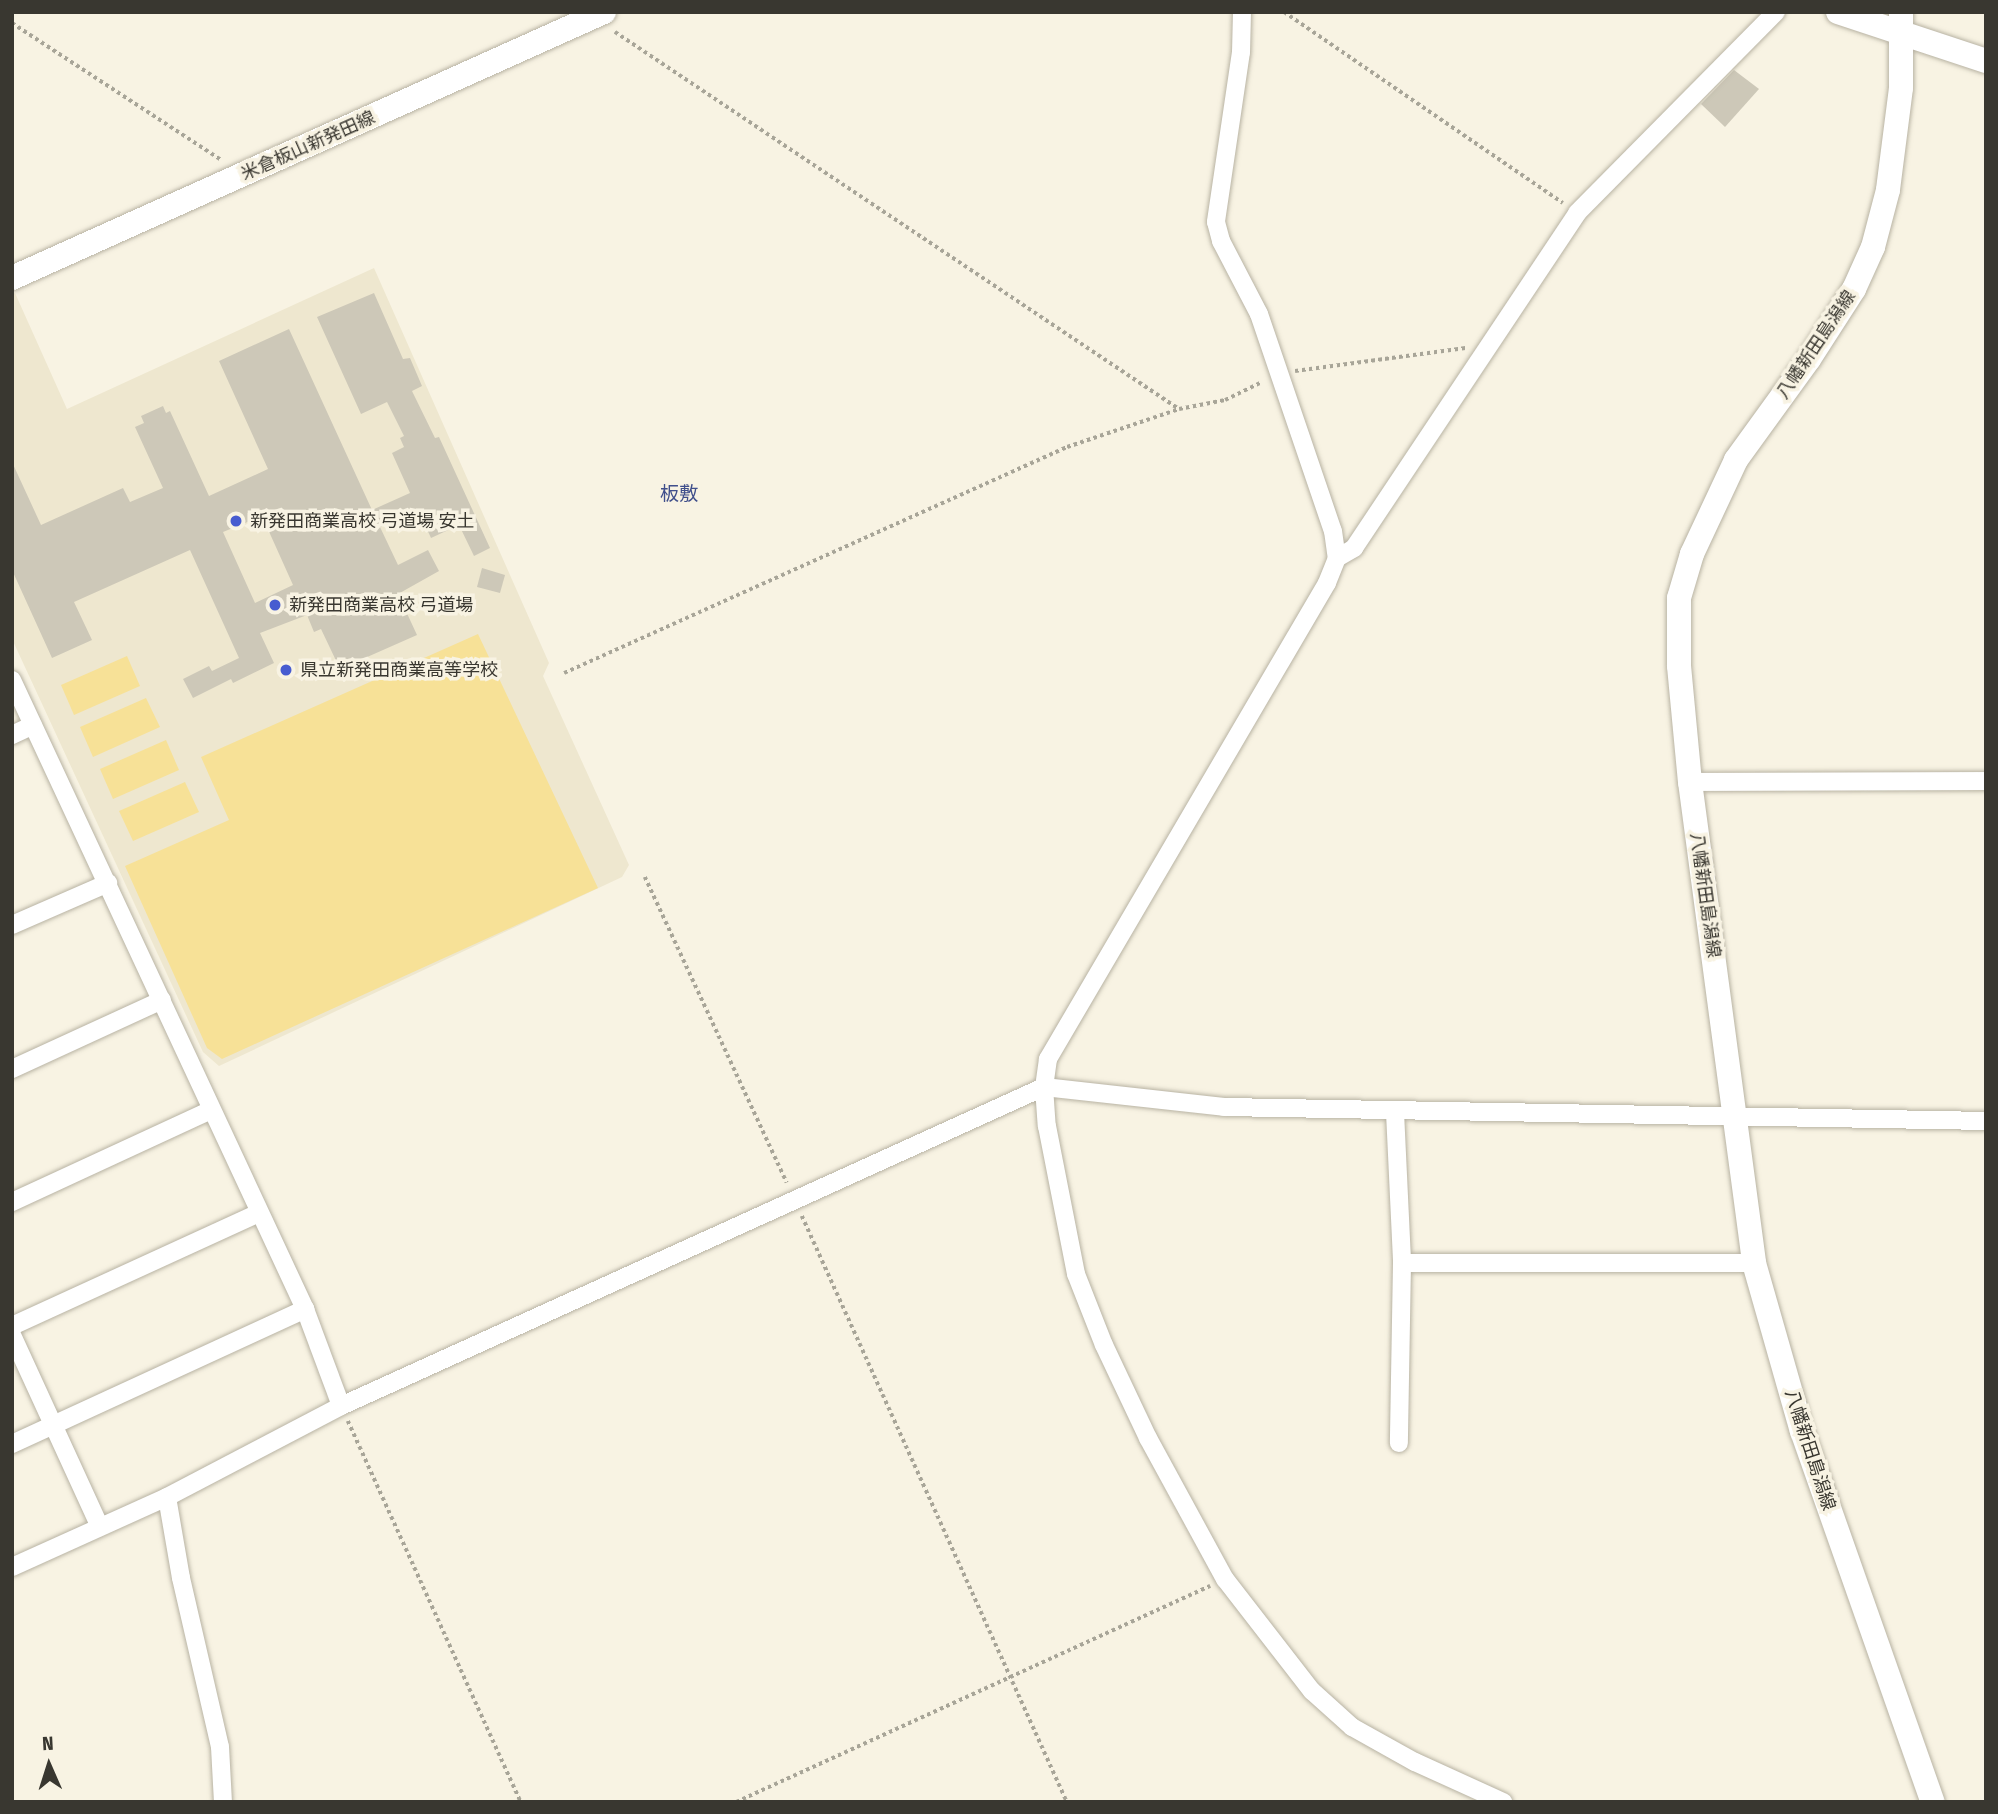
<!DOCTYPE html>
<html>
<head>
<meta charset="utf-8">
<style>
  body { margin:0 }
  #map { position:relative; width:1998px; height:1814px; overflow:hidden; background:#f8f3e3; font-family:"Fira Sans Condensed","Noto Sans JP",sans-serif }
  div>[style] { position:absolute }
  .built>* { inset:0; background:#eee7cf }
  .green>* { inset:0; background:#f7e197 }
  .building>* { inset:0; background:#cdc8b8 }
  .path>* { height:3.5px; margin-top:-1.75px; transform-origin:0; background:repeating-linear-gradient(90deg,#a8a598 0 3.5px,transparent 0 7px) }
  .roads { filter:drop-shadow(0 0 2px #b8b3a3) drop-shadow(0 0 2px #b8b3a3) }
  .street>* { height:18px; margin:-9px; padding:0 9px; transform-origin:9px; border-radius:9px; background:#fff }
  .secondary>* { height:24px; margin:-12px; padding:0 12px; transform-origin:12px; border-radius:12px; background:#fff }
  .dots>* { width:19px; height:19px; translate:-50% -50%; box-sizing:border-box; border:4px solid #f8f3e3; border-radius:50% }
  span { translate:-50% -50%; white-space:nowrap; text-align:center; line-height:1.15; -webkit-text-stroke:7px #f8f3e3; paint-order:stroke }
  .street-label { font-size:18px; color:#393730 }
  .poi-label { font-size:18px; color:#393730 }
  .left { translate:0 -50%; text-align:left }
  .neighbourhood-label { font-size:19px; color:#404f8b }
  .frame { position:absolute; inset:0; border:14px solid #393730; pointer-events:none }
  .north { position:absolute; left:14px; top:1730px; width:70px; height:70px; -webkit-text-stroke:5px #f8f3e3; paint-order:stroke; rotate:357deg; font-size:19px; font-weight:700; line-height:28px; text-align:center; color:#393730 }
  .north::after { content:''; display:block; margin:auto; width:24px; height:32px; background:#393730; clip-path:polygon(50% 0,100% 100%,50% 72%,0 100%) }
</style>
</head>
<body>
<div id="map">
  <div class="built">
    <div style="clip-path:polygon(374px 268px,549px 663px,543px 676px,629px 865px,622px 877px,219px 1066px,203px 1052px,12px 639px,12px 294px,15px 293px,67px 409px)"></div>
  </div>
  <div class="green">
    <div style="clip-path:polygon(478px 634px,598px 888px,222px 1059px,207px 1048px,125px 866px,229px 820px,201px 757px)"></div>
    <div style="clip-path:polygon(127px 656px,140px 686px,74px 715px,61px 685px)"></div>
    <div style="clip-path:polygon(146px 698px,160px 727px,93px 757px,80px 727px)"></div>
    <div style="clip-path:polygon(166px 740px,179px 770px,113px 799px,100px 769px)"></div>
    <div style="clip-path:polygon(185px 782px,199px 812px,133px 841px,119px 811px)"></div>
  </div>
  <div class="building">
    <div style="clip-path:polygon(1734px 70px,1759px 89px,1725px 127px,1701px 104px)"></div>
    <div style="clip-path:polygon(evenodd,374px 293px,403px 359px,410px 358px,422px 386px,412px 391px,435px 438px,439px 437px,490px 548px,474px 556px,459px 525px,431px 538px,418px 510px,380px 527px,398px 565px,428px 550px,439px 571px,398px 594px,417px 635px,340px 669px,321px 629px,314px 632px,307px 615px,260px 633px,274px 663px,233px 683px,231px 679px,193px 698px,183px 679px,209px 666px,212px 671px,239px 658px,190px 550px,74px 602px,92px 640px,52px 658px,12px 570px,12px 462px,41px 525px,123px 488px,130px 502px,163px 488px,135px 427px,144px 423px,141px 416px,163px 406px,166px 413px,170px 411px,209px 496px,268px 469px,219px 361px,289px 329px,372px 510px,410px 493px,392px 453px,404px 447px,400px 438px,404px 436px,387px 402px,361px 414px,317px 317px,374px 293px,262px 516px,293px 585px,255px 603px,223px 532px,262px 516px)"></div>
    <div style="clip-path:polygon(482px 568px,505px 575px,500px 593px,477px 587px)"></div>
  </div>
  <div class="path">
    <div style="left:1284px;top:12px;width:338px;rotate:34.4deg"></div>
    <div style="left:12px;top:23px;width:250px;rotate:33.2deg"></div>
    <div style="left:615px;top:32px;width:678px;rotate:33.76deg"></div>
    <div style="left:1295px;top:371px;width:172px;rotate:-7.7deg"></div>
    <div style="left:564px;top:673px;width:551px;rotate:-24.19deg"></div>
    <div style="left:1067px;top:447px;width:118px;rotate:-18.7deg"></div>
    <div style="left:1179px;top:409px;width:47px;rotate:-11.1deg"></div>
    <div style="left:1225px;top:400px;width:41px;rotate:-25.9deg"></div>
    <div style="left:645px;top:877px;width:337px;rotate:65.1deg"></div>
    <div style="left:802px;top:1216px;width:643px;rotate:65.67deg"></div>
    <div style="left:348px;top:1421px;width:418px;rotate:65.6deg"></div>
    <div style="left:736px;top:1802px;width:521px;rotate:-24.5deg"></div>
  </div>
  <div class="roads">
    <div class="street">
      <div style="left:1242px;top:12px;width:40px;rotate:91.4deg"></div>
      <div style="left:1241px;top:52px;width:172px;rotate:98.4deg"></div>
      <div style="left:1216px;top:222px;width:20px;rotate:75deg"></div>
      <div style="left:1221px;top:241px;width:82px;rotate:62.5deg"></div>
      <div style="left:1259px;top:314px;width:229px;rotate:71.2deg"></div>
      <div style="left:1333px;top:531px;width:27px;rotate:82deg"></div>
      <div style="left:1337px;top:558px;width:27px;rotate:112deg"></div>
      <div style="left:1327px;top:583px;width:552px;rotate:120.38deg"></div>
      <div style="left:1048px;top:1059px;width:28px;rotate:98deg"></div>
      <div style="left:1044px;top:1087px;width:39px;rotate:86deg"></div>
      <div style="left:1047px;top:1126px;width:151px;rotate:78.9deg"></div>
      <div style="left:1076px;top:1274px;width:76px;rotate:68.5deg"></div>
      <div style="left:1104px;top:1345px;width:103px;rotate:64.7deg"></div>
      <div style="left:1148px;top:1438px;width:161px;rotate:61.4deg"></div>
      <div style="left:1225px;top:1579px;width:142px;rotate:52.2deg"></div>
      <div style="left:1312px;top:1691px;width:54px;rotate:42deg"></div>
      <div style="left:1352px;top:1727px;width:72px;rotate:29.1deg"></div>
      <div style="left:1415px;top:1762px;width:97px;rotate:24.4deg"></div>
      <div style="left:1337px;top:558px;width:20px;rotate:-30deg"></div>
      <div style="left:1354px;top:548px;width:402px;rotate:-56.3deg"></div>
      <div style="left:1577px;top:213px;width:283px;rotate:-45.3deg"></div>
      <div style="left:12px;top:680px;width:694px;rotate:65.02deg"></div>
      <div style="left:305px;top:1309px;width:103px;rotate:69.6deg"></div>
      <div style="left:12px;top:735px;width:23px;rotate:-25deg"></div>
      <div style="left:1690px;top:782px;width:296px;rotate:-0.2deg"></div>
      <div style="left:12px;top:925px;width:105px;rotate:-23.6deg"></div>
      <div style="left:12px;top:1069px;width:165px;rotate:-24.7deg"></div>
      <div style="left:1395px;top:1112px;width:151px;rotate:87.3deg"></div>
      <div style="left:1402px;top:1263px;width:180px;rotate:91deg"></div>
      <div style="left:12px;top:1202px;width:219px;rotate:-24.8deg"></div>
      <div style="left:1402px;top:1263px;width:352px"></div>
      <div style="left:12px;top:1326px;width:272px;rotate:-24.6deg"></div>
      <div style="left:12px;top:1335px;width:211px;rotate:65.4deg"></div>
      <div style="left:12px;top:1444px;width:323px;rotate:-24.7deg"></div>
      <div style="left:167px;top:1497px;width:82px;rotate:80.2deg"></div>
      <div style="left:181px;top:1578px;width:173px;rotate:77deg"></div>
      <div style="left:220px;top:1747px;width:55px;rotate:86.9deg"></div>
      <div style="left:12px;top:1567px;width:170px;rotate:-24.3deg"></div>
      <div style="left:167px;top:1497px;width:196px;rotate:-27.6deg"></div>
      <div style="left:341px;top:1406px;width:772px;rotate:-24.41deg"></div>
      <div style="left:1044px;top:1087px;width:181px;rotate:6.3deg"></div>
      <div style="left:1224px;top:1107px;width:762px;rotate:1.05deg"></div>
    </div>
    <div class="secondary">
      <div style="left:1838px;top:12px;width:156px;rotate:18.3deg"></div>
      <div style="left:1901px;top:12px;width:76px;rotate:90deg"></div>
      <div style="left:1901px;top:88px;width:103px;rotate:97.3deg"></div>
      <div style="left:1888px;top:190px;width:59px;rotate:104.7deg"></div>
      <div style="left:1873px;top:247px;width:46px;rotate:114.3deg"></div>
      <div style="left:1854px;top:289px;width:83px;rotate:122.7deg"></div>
      <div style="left:1809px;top:359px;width:125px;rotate:125.9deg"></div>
      <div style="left:1736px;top:460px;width:104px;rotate:115.1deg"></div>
      <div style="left:1692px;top:554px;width:46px;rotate:106.5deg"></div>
      <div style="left:1679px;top:598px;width:68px;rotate:90deg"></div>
      <div style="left:1679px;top:666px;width:117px;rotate:84.6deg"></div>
      <div style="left:1690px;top:782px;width:485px;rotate:82.4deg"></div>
      <div style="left:1754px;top:1263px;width:175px;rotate:74.1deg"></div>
      <div style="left:1802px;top:1431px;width:393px;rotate:70.6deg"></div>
      <div style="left:12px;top:278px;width:649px;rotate:-24.2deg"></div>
    </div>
  </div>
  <div class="dots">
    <div style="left:236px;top:521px;background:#475cd0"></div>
    <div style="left:275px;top:605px;background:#475cd0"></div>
    <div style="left:286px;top:670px;background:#475cd0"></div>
  </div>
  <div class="street-label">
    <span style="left:308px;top:146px;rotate:-24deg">米倉板山新発田線</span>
    <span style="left:1816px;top:345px;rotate:-56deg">八幡新田島潟線</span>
    <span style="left:1705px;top:895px;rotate:82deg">八幡新田島潟線</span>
    <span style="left:1810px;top:1450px;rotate:72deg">八幡新田島潟線</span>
  </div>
  <div class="poi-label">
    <span class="left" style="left:250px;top:521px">新発田商業高校 弓道場 安土</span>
    <span class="left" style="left:289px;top:605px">新発田商業高校 弓道場</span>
    <span class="left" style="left:300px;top:670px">県立新発田商業高等学校</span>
  </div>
  <div class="neighbourhood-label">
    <span style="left:679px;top:494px">板敷</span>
  </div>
  <div class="frame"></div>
  <div class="north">N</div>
</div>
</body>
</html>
